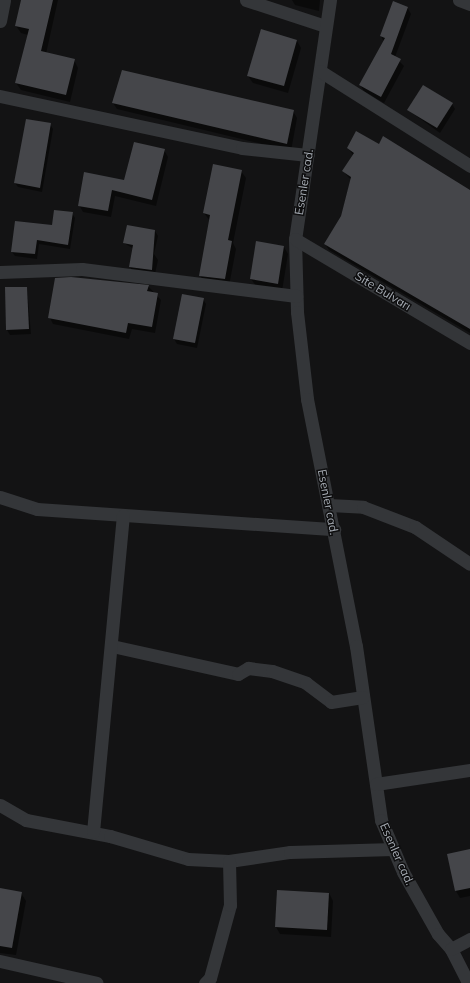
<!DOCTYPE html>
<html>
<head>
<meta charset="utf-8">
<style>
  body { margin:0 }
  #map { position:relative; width:470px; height:983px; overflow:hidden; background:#131314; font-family:Mulish,sans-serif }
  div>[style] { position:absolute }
  .shadow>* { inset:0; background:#0007 }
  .building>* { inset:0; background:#45464a }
  .street>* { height:13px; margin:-6.5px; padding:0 6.5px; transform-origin:6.5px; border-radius:6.5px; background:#343639 }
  span { translate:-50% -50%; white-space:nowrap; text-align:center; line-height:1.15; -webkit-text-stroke:3px #0e0e0f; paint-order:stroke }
  .street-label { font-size:12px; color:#a6acb4 }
</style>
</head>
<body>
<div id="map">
  <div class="shadow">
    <div style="clip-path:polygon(21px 0,58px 0,46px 54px,74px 60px,78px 68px,70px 102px,21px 90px,16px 83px,28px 35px,21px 33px,16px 26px)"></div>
    <div style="clip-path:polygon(292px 0,320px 0,319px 11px,295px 5px)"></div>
    <div style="clip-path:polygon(407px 7px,411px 14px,395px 57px,404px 66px,384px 103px,364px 91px,360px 85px,384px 42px,381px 36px)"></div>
    <div style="clip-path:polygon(297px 41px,301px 48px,288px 93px,253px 83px,248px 76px)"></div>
    <div style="clip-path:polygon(113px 103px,293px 111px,297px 118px,291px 151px,117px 109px)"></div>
    <div style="clip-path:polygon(452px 104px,455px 109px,440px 133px,408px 110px)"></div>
    <div style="clip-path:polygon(50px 124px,53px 129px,42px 192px,18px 187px,15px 183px)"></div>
    <div style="clip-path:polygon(348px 148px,470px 192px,470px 333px,329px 250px,325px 244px,341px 216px,351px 180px,343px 171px,353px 155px)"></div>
    <div style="clip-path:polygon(164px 150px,168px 157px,156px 206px,115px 196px,111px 217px,83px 212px,79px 205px,125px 181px)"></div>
    <div style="clip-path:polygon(241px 171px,246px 178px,233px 243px,236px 249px,229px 286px,204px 283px,200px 275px,210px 221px,204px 213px)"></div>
    <div style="clip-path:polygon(72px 213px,75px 218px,70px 249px,39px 244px,37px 259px,15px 256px,12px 252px)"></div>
    <div style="clip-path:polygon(155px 231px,158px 236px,154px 254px,158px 260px,155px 274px,133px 272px,130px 267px,134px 249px,124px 243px)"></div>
    <div style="clip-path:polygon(284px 247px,288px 254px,282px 291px,256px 286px,251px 279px)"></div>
    <div style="clip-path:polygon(148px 286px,161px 300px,155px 333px,132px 329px,129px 339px,53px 324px,50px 318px)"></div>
    <div style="clip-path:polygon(27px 288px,31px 334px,10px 335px,7px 330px)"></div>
    <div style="clip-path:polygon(203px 299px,206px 304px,197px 348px,177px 344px,174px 339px)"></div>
    <div style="clip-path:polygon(470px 850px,470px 896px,460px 898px,456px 891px)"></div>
    <div style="clip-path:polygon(0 889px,21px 893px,26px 901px,16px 955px,0 953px)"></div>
    <div style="clip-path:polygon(329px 893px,333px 901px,331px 937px,280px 934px,276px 927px)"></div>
  </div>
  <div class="building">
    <div style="clip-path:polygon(21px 0,53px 0,41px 51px,75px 59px,66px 95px,15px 83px,29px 29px,15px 26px)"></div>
    <div style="clip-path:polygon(393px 1px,408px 7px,391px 54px,401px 59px,381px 97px,359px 85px,385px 38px,380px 36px)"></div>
    <div style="clip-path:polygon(261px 29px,297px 40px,284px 86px,247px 76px)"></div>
    <div style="clip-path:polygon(122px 70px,294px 110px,287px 144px,112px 103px)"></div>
    <div style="clip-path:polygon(423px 85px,453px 103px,437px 128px,407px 110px)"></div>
    <div style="clip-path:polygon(26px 119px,51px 123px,40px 188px,14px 183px)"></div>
    <div style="clip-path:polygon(356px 131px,379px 144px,383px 136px,470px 190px,470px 329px,324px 244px,341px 216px,351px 177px,342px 171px,354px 153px,347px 148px)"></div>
    <div style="clip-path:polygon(134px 142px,165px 149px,152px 200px,112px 190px,108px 211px,78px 206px,84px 172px,124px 180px)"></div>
    <div style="clip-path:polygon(213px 164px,242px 170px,228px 240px,232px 241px,225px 279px,199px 276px,210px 215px,203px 213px)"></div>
    <div style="clip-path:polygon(54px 210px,73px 212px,68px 245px,37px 240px,35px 254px,11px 252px,15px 221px,52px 225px)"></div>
    <div style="clip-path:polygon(127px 225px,155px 230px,152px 270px,129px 267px,133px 245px,123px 243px)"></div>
    <div style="clip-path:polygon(256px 241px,284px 246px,278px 284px,250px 279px)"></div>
    <div style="clip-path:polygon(71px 277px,149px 285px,147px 291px,158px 293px,152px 327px,128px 323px,126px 333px,48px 318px,55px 278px)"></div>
    <div style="clip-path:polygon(5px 287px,27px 287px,29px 329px,6px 330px)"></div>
    <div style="clip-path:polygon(182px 294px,204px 298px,195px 343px,173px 339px)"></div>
    <div style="clip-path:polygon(470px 849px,470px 888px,455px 891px,447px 854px)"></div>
    <div style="clip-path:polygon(0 888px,22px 892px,12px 948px,0 946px)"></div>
    <div style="clip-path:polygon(277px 890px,329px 893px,327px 930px,275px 927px)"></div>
  </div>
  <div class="street">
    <div style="left:246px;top:0;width:83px;rotate:18.2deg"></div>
    <div style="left:330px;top:0;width:242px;rotate:98.3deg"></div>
    <div style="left:295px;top:239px;width:73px;rotate:88.4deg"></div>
    <div style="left:297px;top:312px;width:88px;rotate:83.4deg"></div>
    <div style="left:307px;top:399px;width:252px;rotate:78.8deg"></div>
    <div style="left:356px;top:646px;width:176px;rotate:81.8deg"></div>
    <div style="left:381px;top:820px;width:56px;rotate:67.1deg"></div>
    <div style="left:403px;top:872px;width:71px;rotate:60.6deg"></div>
    <div style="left:438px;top:934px;width:20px;rotate:49deg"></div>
    <div style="left:451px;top:949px;width:38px;rotate:63deg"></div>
    <div style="left:459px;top:0;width:12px;rotate:20deg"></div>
    <div style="left:0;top:21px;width:21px;rotate:-79deg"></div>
    <div style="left:320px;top:71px;width:178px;rotate:32.3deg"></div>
    <div style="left:0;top:96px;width:248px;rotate:12.1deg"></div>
    <div style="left:242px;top:148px;width:66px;rotate:6.1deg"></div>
    <div style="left:295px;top:239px;width:204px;rotate:30.7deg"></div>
    <div style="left:0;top:272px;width:82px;rotate:-2.1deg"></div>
    <div style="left:82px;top:269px;width:216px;rotate:7.2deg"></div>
    <div style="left:0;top:497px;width:39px;rotate:18deg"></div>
    <div style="left:37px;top:509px;width:298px;rotate:3.9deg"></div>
    <div style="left:329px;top:505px;width:34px;rotate:3deg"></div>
    <div style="left:363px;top:507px;width:56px;rotate:21deg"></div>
    <div style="left:415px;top:527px;width:66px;rotate:33.9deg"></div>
    <div style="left:112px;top:646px;width:129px;rotate:12.5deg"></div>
    <div style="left:238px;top:674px;width:12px;rotate:-31deg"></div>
    <div style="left:248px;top:668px;width:24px;rotate:7deg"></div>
    <div style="left:272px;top:671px;width:36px;rotate:19deg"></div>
    <div style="left:306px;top:683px;width:31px;rotate:37deg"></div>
    <div style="left:331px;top:702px;width:32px;rotate:-9deg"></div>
    <div style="left:376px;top:784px;width:95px;rotate:-8.5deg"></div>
    <div style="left:0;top:805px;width:30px;rotate:30deg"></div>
    <div style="left:26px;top:820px;width:86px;rotate:10.8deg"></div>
    <div style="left:110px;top:836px;width:81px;rotate:16.4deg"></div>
    <div style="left:188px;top:859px;width:41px;rotate:2.8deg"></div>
    <div style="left:229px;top:861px;width:62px;rotate:-8.4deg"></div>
    <div style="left:290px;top:852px;width:103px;rotate:-1.7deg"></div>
    <div style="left:93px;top:832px;width:318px;rotate:-84.6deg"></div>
    <div style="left:451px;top:949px;width:21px;rotate:-28deg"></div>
    <div style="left:0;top:961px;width:99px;rotate:12.8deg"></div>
    <div style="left:205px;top:983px;width:7px;rotate:-45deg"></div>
    <div style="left:210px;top:978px;width:76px;rotate:-74.7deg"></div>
    <div style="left:230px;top:905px;width:44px;rotate:-91.3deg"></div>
  </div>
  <div class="street-label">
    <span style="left:304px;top:182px;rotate:-81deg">Esenler cad.</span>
    <span style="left:383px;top:291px;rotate:31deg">Site Bulvarı</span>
    <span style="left:328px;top:502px;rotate:79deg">Esenler cad.</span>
    <span style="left:397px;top:854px;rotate:66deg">Esenler cad.</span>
  </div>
</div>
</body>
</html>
